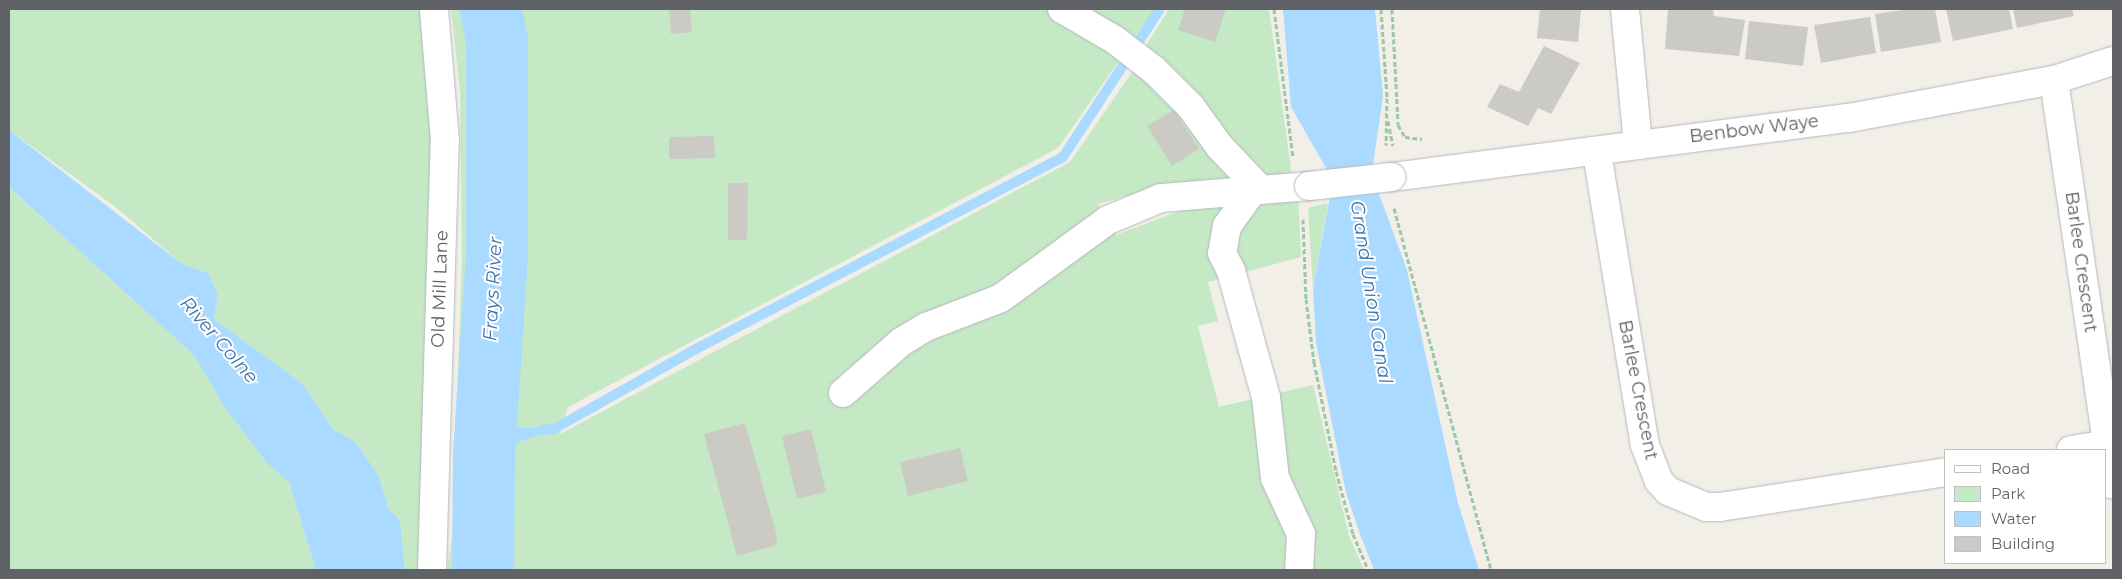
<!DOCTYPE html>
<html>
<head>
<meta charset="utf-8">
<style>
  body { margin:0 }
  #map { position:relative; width:2122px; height:579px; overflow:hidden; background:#f1efe8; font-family:Montserrat,sans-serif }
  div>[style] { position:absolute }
  .green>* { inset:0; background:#c5e8c5 }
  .water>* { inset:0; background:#aadaff }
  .stream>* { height:10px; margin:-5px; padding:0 5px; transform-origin:5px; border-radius:5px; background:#aadaff }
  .river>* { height:62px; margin:-31px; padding:0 31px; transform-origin:31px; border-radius:31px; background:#aadaff }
  .building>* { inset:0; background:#cccac5 }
  .path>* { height:3px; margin-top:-1.5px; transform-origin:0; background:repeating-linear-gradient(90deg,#9cc7a9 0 5px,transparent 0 7.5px) }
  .roads { filter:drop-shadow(0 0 1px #b5b8bc) drop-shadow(0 0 1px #b5b8bc) }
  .minor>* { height:28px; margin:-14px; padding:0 14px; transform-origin:14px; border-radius:14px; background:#fff }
  .bridges { filter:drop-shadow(0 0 1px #b5b8bc) drop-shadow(0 0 1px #b5b8bc) }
  .minor-bridge>* { height:28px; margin:-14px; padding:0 14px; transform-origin:14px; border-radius:14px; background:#fff }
  span { translate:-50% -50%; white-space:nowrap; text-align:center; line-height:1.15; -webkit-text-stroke:4px #fff; paint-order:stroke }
  .street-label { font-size:18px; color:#5f6368 }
  .water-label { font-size:19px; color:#4174aa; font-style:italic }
  .frame { position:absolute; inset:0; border:10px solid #5f6368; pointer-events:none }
  .legend { position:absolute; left:1944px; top:449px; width:162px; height:115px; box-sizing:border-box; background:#fff; border:1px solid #bfc1c3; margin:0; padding:6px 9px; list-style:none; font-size:15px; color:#5f6368 }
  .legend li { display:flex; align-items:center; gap:10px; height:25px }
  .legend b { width:25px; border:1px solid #bfc1c3 }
</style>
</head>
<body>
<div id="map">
  <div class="green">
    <div style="clip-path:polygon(9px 9px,421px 9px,436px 143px,421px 570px,405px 570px,400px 521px,389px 509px,378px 475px,356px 442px,333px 429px,303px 384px,214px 319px,218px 295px,208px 273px,182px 264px,113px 205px,9px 130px)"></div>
    <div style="clip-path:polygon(451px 9px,476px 9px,481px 45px,483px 246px,471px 570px,447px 570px,452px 538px,462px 259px,460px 92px)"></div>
    <div style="clip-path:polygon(498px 9px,1157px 9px,1131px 51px,1121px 58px,1058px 148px,568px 407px,560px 434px,1070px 162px,1135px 68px,1184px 112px,1234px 178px,1164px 185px,1098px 204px,1116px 235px,1193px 206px,1236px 203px,1229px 277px,1208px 282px,1218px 321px,1198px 326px,1219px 407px,1313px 385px,1349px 536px,1364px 570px,493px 570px,502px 293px,502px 37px)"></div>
    <div style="clip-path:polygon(1169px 9px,1269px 9px,1292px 176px,1261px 187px,1143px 51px)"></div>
    <div style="clip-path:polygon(9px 187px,194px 355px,226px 409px,263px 458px,289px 482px,316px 570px,9px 570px)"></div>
    <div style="clip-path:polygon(1298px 191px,1301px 257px,1235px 275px,1226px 241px,1257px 193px)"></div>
    <div style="clip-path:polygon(1328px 203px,1313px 289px,1308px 208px)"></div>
  </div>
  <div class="water">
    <div style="clip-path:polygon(1283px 9px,1375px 9px,1383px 96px,1373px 165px,1378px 191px,1407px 270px,1458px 503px,1479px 570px,1374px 570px,1360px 534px,1346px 493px,1316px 343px,1313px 289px,1330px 196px,1326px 168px,1291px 107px)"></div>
    <div style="clip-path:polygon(9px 130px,182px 264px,208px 273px,218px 295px,214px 319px,303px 384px,333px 429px,356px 442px,378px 475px,389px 509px,400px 521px,405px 570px,316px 570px,289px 482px,267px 463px,226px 409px,194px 355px,9px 187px)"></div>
    <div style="clip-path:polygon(486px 426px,554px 429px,484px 455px)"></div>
  </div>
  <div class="stream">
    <div style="left:542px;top:430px;width:12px;rotate:-5deg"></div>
    <div style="left:554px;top:429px;width:161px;rotate:-29.4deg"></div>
    <div style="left:694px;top:350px;width:416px;rotate:-27.6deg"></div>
    <div style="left:1063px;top:157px;width:177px;rotate:-56.8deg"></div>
  </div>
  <div class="river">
    <div style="left:483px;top:570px;width:115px;rotate:-89.5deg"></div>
    <div style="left:484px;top:455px;width:201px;rotate:-86.3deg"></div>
    <div style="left:497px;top:254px;width:214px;rotate:-90deg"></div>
    <div style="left:497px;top:40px;width:32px;rotate:-101deg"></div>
  </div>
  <div class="building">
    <div style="clip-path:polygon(669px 9px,690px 9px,692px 32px,671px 34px)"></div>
    <div style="clip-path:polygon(1185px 9px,1226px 9px,1215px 42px,1178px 30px)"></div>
    <div style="clip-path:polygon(1540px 9px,1581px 9px,1578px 42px,1537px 38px)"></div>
    <div style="clip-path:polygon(1668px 9px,1713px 9px,1714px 16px,1745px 20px,1739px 56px,1665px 49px)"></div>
    <div style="clip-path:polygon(1909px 9px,1935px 9px,1941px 42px,1881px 52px,1875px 14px)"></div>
    <div style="clip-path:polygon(1946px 9px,2009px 9px,2013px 29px,1953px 41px)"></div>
    <div style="clip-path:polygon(2013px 9px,2072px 9px,2074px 16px,2017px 28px)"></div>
    <div style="clip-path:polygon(1870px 17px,1876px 53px,1821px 63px,1814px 25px)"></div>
    <div style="clip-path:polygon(1749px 21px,1808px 27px,1803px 66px,1745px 59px)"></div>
    <div style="clip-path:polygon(1544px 46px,1580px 63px,1551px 114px,1538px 108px,1528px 126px,1487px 107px,1500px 84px,1519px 92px)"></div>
    <div style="clip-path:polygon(1174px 110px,1199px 149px,1172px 166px,1147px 126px)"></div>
    <div style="clip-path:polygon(714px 136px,715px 158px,669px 159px,669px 137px)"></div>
    <div style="clip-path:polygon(728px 183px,748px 183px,747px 240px,728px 240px)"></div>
    <div style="clip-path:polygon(745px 423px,777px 536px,776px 545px,737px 556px,704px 434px)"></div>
    <div style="clip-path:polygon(811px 429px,826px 492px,797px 499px,782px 436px)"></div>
    <div style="clip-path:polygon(960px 448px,968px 481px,908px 496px,900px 462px)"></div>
  </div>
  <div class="path">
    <div style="left:1274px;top:9px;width:149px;rotate:82.7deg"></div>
    <div style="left:1381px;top:9px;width:89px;rotate:86.1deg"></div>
    <div style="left:1387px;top:98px;width:47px;rotate:91.2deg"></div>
    <div style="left:1392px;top:9px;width:116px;rotate:87deg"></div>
    <div style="left:1398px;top:125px;width:14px;rotate:60deg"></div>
    <div style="left:1405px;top:137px;width:17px;rotate:7deg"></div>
    <div style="left:1388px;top:121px;width:25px;rotate:79deg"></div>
    <div style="left:1394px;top:208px;width:375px;rotate:75deg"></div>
    <div style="left:1303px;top:219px;width:80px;rotate:87.9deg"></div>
    <div style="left:1306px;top:299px;width:64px;rotate:82.8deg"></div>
    <div style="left:1314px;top:362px;width:111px;rotate:78.6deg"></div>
    <div style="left:1336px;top:471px;width:65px;rotate:74.9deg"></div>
    <div style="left:1353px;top:534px;width:39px;rotate:67deg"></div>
  </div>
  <div class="roads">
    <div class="minor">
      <div style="left:1062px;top:9px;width:61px;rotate:30.3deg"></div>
      <div style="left:1115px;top:40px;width:49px;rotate:37.6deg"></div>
      <div style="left:1154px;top:70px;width:52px;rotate:45deg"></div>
      <div style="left:1191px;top:107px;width:49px;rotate:54.1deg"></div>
      <div style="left:1220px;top:147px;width:58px;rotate:46.4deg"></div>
      <div style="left:1625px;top:9px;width:136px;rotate:84.5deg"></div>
      <div style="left:2054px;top:80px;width:409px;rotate:81.7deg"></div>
      <div style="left:1597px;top:153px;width:296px;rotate:80.7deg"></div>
      <div style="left:1645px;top:445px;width:39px;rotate:69deg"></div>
      <div style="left:1659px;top:481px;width:13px;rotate:48deg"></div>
      <div style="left:1668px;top:491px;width:41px;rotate:22.8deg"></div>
      <div style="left:1706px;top:507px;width:14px"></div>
      <div style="left:1720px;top:507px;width:229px;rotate:-8.8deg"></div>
      <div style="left:1392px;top:177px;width:461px;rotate:-7.4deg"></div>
      <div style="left:1849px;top:118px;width:208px;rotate:-10.5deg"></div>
      <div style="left:2054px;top:80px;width:62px;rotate:-17.9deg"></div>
      <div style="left:1253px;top:190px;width:44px;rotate:125.8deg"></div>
      <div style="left:1227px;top:226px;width:27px;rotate:100deg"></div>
      <div style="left:1222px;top:253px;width:20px;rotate:63deg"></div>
      <div style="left:1231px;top:271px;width:131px;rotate:74.5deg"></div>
      <div style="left:1266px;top:397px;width:81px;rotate:83.7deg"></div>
      <div style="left:1275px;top:478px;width:62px;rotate:65.1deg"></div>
      <div style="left:1301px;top:534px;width:36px;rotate:93deg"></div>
      <div style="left:843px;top:393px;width:77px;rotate:-41.3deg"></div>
      <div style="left:901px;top:342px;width:29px;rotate:-31deg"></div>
      <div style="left:926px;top:327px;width:80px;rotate:-21.1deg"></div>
      <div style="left:1001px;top:298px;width:132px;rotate:-36.1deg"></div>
      <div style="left:1108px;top:220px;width:57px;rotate:-22.5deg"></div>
      <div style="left:1161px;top:198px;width:148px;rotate:-4.6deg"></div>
      <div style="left:2071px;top:450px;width:36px;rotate:-9deg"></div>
      <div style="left:432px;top:570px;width:429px;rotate:-88.3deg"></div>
      <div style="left:445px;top:141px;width:132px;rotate:-94.8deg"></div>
    </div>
  </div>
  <div class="bridges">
    <div class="minor-bridge">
      <div style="left:1309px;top:186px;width:83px;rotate:-6.2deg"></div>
    </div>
  </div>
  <div class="street-label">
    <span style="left:1754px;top:129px;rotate:-7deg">Benbow Waye</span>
    <span style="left:2081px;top:262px;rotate:82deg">Barlee Crescent</span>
    <span style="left:440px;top:289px;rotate:-88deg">Old Mill Lane</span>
    <span style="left:1638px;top:390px;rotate:79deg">Barlee Crescent</span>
  </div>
  <div class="water-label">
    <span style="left:493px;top:289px;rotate:-87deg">Frays River</span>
    <span style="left:1371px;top:292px;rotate:81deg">Grand Union Canal</span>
    <span style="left:219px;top:340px;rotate:49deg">River Colne</span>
  </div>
  <div class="frame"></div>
  <ul class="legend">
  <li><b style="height:6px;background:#fff"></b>Road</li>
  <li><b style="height:14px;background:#c5e8c5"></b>Park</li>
  <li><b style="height:14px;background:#aadaff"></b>Water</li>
  <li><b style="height:14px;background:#cccac5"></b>Building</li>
  </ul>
</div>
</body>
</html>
